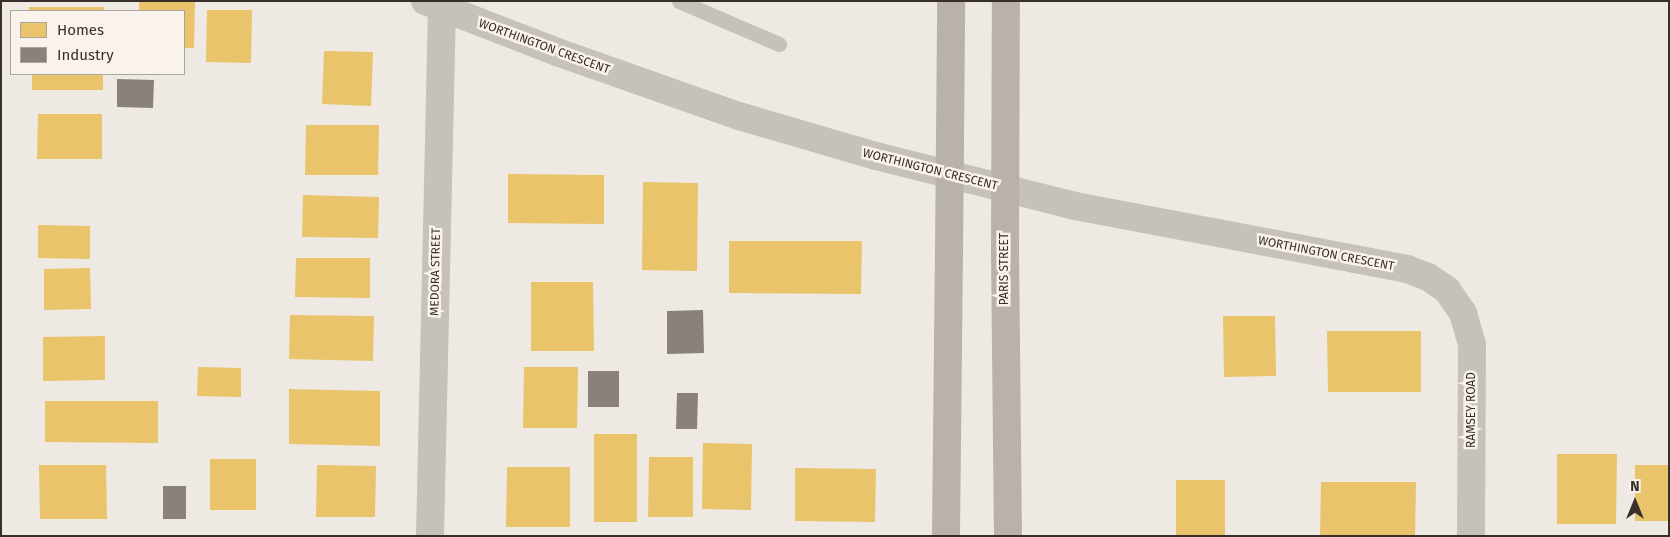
<!DOCTYPE html>
<html>
<head>
<meta charset="utf-8">
<style>
  body { margin:0 }
  #map { position:relative; width:1670px; height:537px; overflow:hidden; background:#eee9e3; font-family:"Fira Sans",sans-serif }
  div>[style] { position:absolute }
  .homes>* { inset:0; background:#e9c46a }
  .industry>* { inset:0; background:#8a817c }
  .service>* { height:15px; margin:-7.5px; padding:0 7.5px; transform-origin:7.5px; border-radius:7.5px; background:#c7c1bc }
  .minor>* { height:28px; margin:-14px; padding:0 14px; transform-origin:14px; border-radius:14px; background:#c7c1bc }
  .tertiary>* { height:28px; margin:-14px; padding:0 14px; transform-origin:14px; border-radius:14px; background:#c7c1bc }
  .secondary>* { height:28px; margin:-14px; padding:0 14px; transform-origin:14px; border-radius:14px; background:#b8b1ac }
  .secondary-bridge>* { height:28px; margin:-14px; padding:0 14px; transform-origin:14px; border-radius:14px; background:#b8b1ac }
  span { translate:-50% -50%; white-space:nowrap; text-align:center; line-height:1.15; -webkit-text-stroke:5px #faf3eb; paint-order:stroke }
  .street-label { font-size:12px; color:#382e2a }
  .frame { position:absolute; inset:0; border:2px solid #382e2a; pointer-events:none }
  .legend { position:absolute; left:10px; top:10px; width:175px; height:65px; box-sizing:border-box; background:#faf3eb; border:1px solid #aca49e; margin:0; padding:6px 9px; list-style:none; font-size:15px; color:#382e2a }
  .legend li { display:flex; align-items:center; gap:10px; height:25px }
  .legend b { width:25px; border:1px solid #aca49e }
  .north { position:absolute; left:1610px; top:477px; width:50px; height:50px; -webkit-text-stroke:4px #faf3eb; paint-order:stroke; rotate:0deg; font-size:14px; font-weight:700; line-height:20px; text-align:center; color:#382e2a }
  .north::after { content:''; display:block; margin:auto; width:18px; height:22px; background:#382e2a; clip-path:polygon(50% 0,100% 100%,50% 72%,0 100%) }
</style>
</head>
<body>
<div id="map">
  <div class="homes">
    <div style="clip-path:polygon(139px 1px,195px 1px,194px 48px,184px 48px,184px 11px,139px 11px)"></div>
    <div style="clip-path:polygon(29px 7px,104px 7px,104px 11px,29px 11px)"></div>
    <div style="clip-path:polygon(207px 10px,252px 10px,251px 63px,206px 62px)"></div>
    <div style="clip-path:polygon(324px 51px,373px 52px,371px 106px,322px 104px)"></div>
    <div style="clip-path:polygon(32px 74px,103px 74px,103px 90px,32px 90px)"></div>
    <div style="clip-path:polygon(38px 114px,102px 114px,102px 159px,37px 159px)"></div>
    <div style="clip-path:polygon(306px 125px,379px 125px,378px 175px,305px 175px)"></div>
    <div style="clip-path:polygon(508px 174px,604px 175px,604px 224px,508px 223px)"></div>
    <div style="clip-path:polygon(643px 182px,698px 183px,697px 271px,642px 270px)"></div>
    <div style="clip-path:polygon(303px 195px,379px 197px,378px 238px,302px 237px)"></div>
    <div style="clip-path:polygon(38px 225px,90px 226px,90px 259px,38px 258px)"></div>
    <div style="clip-path:polygon(729px 241px,862px 241px,861px 294px,729px 293px)"></div>
    <div style="clip-path:polygon(296px 258px,370px 258px,370px 298px,295px 297px)"></div>
    <div style="clip-path:polygon(90px 268px,91px 309px,44px 310px,44px 269px)"></div>
    <div style="clip-path:polygon(531px 282px,593px 282px,594px 351px,531px 351px)"></div>
    <div style="clip-path:polygon(290px 315px,374px 316px,373px 361px,289px 359px)"></div>
    <div style="clip-path:polygon(1223px 316px,1275px 316px,1276px 376px,1224px 377px)"></div>
    <div style="clip-path:polygon(1327px 331px,1421px 331px,1421px 392px,1328px 392px)"></div>
    <div style="clip-path:polygon(105px 336px,105px 380px,43px 381px,43px 337px)"></div>
    <div style="clip-path:polygon(198px 367px,241px 368px,241px 397px,197px 396px)"></div>
    <div style="clip-path:polygon(524px 367px,578px 367px,577px 428px,523px 428px)"></div>
    <div style="clip-path:polygon(289px 389px,380px 391px,380px 446px,289px 444px)"></div>
    <div style="clip-path:polygon(45px 401px,158px 401px,158px 443px,45px 442px)"></div>
    <div style="clip-path:polygon(594px 434px,637px 434px,637px 522px,594px 522px)"></div>
    <div style="clip-path:polygon(703px 443px,752px 444px,751px 510px,702px 509px)"></div>
    <div style="clip-path:polygon(1557px 454px,1617px 454px,1616px 524px,1557px 524px)"></div>
    <div style="clip-path:polygon(649px 457px,693px 457px,693px 517px,648px 517px)"></div>
    <div style="clip-path:polygon(210px 459px,256px 459px,256px 510px,210px 510px)"></div>
    <div style="clip-path:polygon(39px 465px,106px 465px,107px 519px,40px 519px)"></div>
    <div style="clip-path:polygon(317px 465px,376px 466px,375px 517px,316px 517px)"></div>
    <div style="clip-path:polygon(1635px 465px,1669px 465px,1669px 521px,1635px 521px)"></div>
    <div style="clip-path:polygon(507px 467px,570px 467px,570px 527px,506px 527px)"></div>
    <div style="clip-path:polygon(795px 468px,876px 469px,875px 522px,795px 521px)"></div>
    <div style="clip-path:polygon(1176px 480px,1225px 480px,1225px 535px,1176px 535px)"></div>
    <div style="clip-path:polygon(1321px 482px,1416px 482px,1415px 536px,1320px 536px)"></div>
  </div>
  <div class="industry">
    <div style="clip-path:polygon(117px 79px,154px 80px,153px 108px,117px 107px)"></div>
    <div style="clip-path:polygon(703px 310px,704px 353px,667px 354px,667px 311px)"></div>
    <div style="clip-path:polygon(588px 371px,619px 371px,619px 407px,588px 407px)"></div>
    <div style="clip-path:polygon(677px 393px,698px 393px,697px 429px,676px 429px)"></div>
    <div style="clip-path:polygon(163px 486px,186px 486px,186px 519px,163px 519px)"></div>
  </div>
  <div class="service">
    <div style="left:679px;top:1px;width:109px;rotate:23.3deg"></div>
  </div>
  <div class="minor">
    <div style="left:430px;top:536px;width:527px;rotate:-88.7deg"></div>
  </div>
  <div class="tertiary">
    <div style="left:425px;top:1px;width:142px;rotate:21.1deg"></div>
    <div style="left:557px;top:52px;width:193px;rotate:19.4deg"></div>
    <div style="left:739px;top:116px;width:143px;rotate:16.3deg"></div>
    <div style="left:876px;top:156px;width:205px;rotate:14.1deg"></div>
    <div style="left:1075px;top:206px;width:285px;rotate:10.7deg"></div>
    <div style="left:1355px;top:259px;width:53px;rotate:10.9deg"></div>
    <div style="left:1407px;top:269px;width:22px;rotate:21deg"></div>
    <div style="left:1428px;top:277px;width:23px;rotate:34deg"></div>
    <div style="left:1447px;top:290px;width:28px;rotate:55deg"></div>
    <div style="left:1463px;top:313px;width:32px;rotate:74deg"></div>
    <div style="left:1472px;top:344px;width:192px;rotate:90.3deg"></div>
  </div>
  <div class="secondary">
    <div style="left:1005px;top:252px;width:284px;rotate:89.4deg"></div>
    <div style="left:946px;top:536px;width:282px;rotate:-89.4deg"></div>
  </div>
  <div class="secondary-bridge">
    <div style="left:1005px;top:252px;width:251px;rotate:-89.8deg"></div>
    <div style="left:949px;top:254px;width:253px;rotate:-89.5deg"></div>
  </div>
  <div class="street-label">
    <span style="left:544px;top:47px;rotate:20deg">WORTHINGTON CRESCENT</span>
    <span style="left:930px;top:170px;rotate:14deg">WORTHINGTON CRESCENT</span>
    <span style="left:1326px;top:254px;rotate:11deg">WORTHINGTON CRESCENT</span>
    <span style="left:1005px;top:269px;rotate:-90deg">PARIS STREET</span>
    <span style="left:436px;top:272px;rotate:-89deg">MEDORA STREET</span>
    <span style="left:1472px;top:410px;rotate:-90deg">RAMSEY ROAD</span>
  </div>
  <div class="frame"></div>
  <ul class="legend">
  <li><b style="height:14px;background:#e9c46a"></b>Homes</li>
  <li><b style="height:14px;background:#8a817c"></b>Industry</li>
  </ul>
  <div class="north">N</div>
</div>
</body>
</html>
